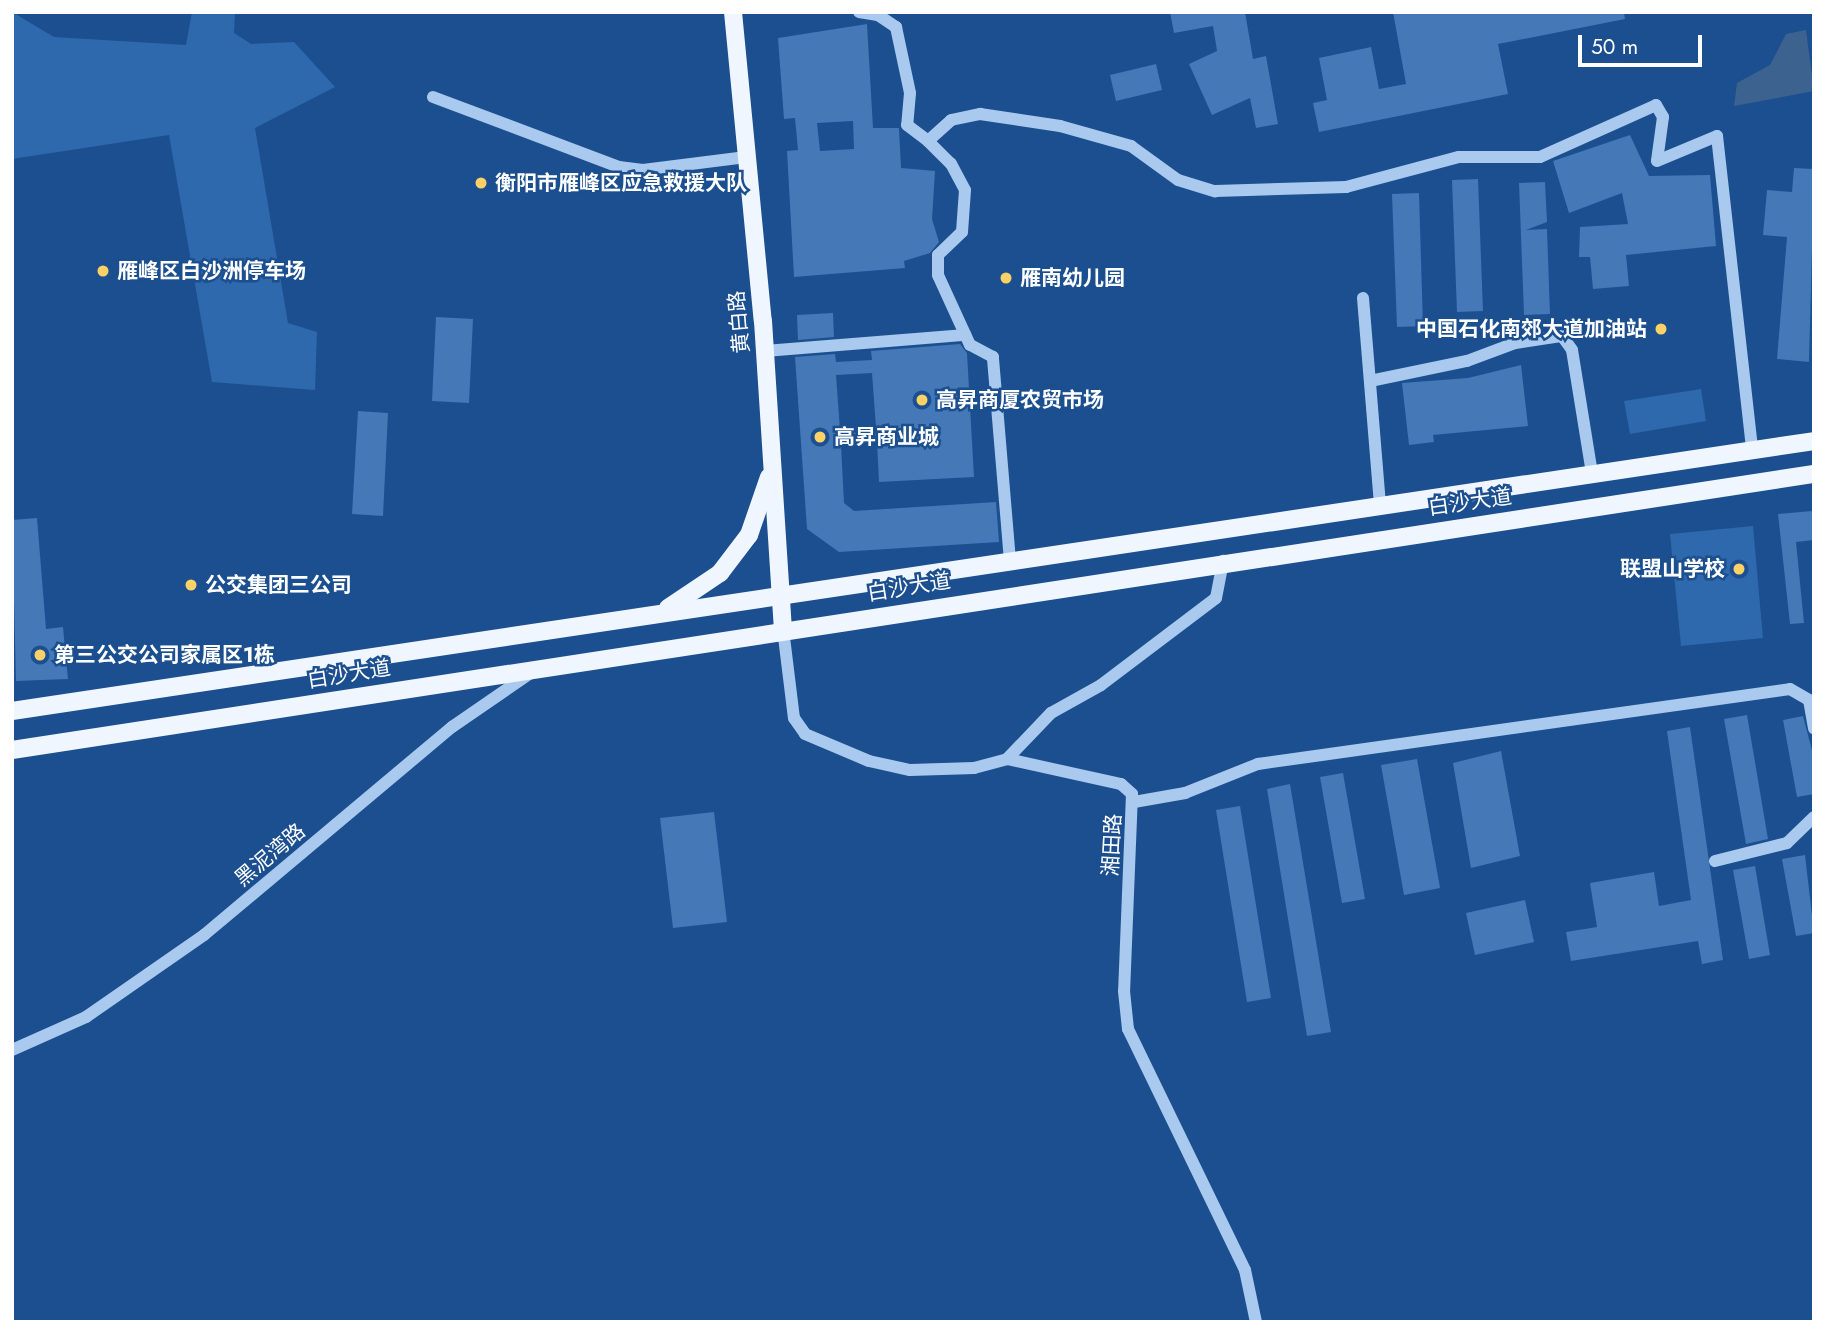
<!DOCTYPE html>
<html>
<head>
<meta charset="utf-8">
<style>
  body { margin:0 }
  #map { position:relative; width:1826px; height:1334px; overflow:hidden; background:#1b4f8f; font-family:Jost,"Noto Sans SC",sans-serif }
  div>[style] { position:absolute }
  .green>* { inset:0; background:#2e69ad }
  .water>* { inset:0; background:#3c6290 }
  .building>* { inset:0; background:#4478b7 }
  .minor>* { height:12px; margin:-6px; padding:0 6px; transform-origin:6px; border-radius:6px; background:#a9c9ee }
  .major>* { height:18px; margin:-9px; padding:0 9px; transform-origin:9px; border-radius:9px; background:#f0f6ff }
  .dots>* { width:19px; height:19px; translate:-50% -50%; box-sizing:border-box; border:4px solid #1b4f8f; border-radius:50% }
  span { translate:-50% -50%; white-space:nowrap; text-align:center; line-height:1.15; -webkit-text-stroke:5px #1b4f8f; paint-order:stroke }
  .poi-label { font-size:21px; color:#fff; font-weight:700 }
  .left { translate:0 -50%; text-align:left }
  .right { translate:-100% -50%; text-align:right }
  .street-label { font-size:21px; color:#fff }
  .frame { position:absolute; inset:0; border:14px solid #fff; pointer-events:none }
  .scale { position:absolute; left:1578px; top:35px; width:124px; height:32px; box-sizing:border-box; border:4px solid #fff; border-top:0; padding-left:9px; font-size:21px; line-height:24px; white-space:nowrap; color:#fff; -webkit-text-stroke:5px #1b4f8f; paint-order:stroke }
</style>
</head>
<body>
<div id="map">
  <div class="green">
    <div style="clip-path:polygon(12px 12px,54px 37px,186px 45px,192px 12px,235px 12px,234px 33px,251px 44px,294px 42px,335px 87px,255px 128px,288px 323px,317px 332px,315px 390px,212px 382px,169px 135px,12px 159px)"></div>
    <div style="clip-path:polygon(1701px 389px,1706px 421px,1630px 434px,1624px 401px)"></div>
    <div style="clip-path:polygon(1753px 526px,1763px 638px,1681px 646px,1670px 534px)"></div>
  </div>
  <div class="water">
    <div style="clip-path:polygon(1806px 30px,1814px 91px,1734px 106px,1737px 83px,1770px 65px,1786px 34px)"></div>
  </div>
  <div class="building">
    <div style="clip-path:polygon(1170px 12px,1245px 12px,1253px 59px,1266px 56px,1278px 124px,1256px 128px,1250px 98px,1212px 115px,1189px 64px,1217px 51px,1213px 26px,1174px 33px)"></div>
    <div style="clip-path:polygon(1393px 12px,1624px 12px,1625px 19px,1498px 44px,1508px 94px,1319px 132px,1313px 103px,1327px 100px,1319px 58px,1371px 47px,1379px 89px,1406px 84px)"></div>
    <div style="clip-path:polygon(evenodd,867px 24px,873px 128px,899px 128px,901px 168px,935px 171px,932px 219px,939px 242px,930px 253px,904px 261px,905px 268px,794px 277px,787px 151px,798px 150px,795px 118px,784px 119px,778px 38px,867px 24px,853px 121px,854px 149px,820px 151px,817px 123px,853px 121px)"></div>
    <div style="clip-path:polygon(1156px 64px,1162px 90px,1116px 101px,1110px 75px)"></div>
    <div style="clip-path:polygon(1630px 135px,1649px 176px,1710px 175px,1716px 246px,1626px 255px,1629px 286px,1593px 289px,1590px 257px,1579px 257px,1580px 227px,1628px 224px,1622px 193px,1569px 213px,1553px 161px)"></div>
    <div style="clip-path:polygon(1794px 168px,1814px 169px,1809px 362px,1777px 359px,1787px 237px,1763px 235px,1767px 190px,1792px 192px)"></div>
    <div style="clip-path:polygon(1478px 179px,1483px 311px,1457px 312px,1452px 180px)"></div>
    <div style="clip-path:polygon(1545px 182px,1547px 222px,1526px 230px,1547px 229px,1550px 314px,1524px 315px,1519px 183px)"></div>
    <div style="clip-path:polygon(1419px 193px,1423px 326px,1397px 327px,1392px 194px)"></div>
    <div style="clip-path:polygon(833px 313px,834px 337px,798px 340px,797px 315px)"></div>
    <div style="clip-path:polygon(436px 317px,473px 319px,469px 403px,432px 401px)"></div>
    <div style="clip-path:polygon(evenodd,960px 344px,967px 353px,974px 477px,879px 482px,877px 442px,841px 445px,844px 503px,854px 511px,996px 502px,999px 542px,839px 552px,807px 529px,795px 357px,835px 354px,836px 362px,872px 360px,871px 351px,960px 344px,872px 373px,876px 428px,840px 430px,836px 375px,872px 373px)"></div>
    <div style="clip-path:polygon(1521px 365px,1528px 426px,1433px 435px,1434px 442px,1409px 445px,1402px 383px,1468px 378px)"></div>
    <div style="clip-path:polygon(358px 411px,388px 413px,383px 516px,352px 514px)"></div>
    <div style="clip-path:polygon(1812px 511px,1814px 540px,1796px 542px,1804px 623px,1790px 624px,1778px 514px)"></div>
    <div style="clip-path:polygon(37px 518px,46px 629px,63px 627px,68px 679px,16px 681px,12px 520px)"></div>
    <div style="clip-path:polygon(1747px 715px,1768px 839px,1746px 844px,1724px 719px)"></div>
    <div style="clip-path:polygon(1803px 716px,1814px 758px,1814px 794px,1797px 797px,1783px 720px)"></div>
    <div style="clip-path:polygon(1690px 727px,1723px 960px,1702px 964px,1698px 941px,1571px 961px,1566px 932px,1597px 927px,1590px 883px,1654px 872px,1659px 906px,1691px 900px,1667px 731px)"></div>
    <div style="clip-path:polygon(1501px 751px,1520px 856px,1471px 868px,1453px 763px)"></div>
    <div style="clip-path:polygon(1417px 759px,1440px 888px,1404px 895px,1381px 765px)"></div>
    <div style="clip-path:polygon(1343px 773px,1365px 899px,1342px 903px,1320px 777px)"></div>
    <div style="clip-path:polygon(1290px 784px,1331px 1032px,1307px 1036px,1267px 789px)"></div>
    <div style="clip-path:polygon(1240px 806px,1271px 998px,1247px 1002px,1216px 810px)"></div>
    <div style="clip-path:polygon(714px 812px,727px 922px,673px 928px,660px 818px)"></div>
    <div style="clip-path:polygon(1805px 855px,1814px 933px,1796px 936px,1782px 859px)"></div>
    <div style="clip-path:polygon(1755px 866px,1770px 955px,1749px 959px,1733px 870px)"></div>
    <div style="clip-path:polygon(1525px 900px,1534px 942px,1475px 955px,1466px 913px)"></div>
  </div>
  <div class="minor">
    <div style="left:859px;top:12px;width:19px;rotate:9deg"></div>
    <div style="left:878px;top:15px;width:22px;rotate:34deg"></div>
    <div style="left:896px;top:27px;width:67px;rotate:78deg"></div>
    <div style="left:910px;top:93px;width:32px;rotate:95deg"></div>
    <div style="left:907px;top:125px;width:26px;rotate:37deg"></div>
    <div style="left:433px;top:97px;width:199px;rotate:20.6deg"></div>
    <div style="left:619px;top:167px;width:24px;rotate:7deg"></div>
    <div style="left:643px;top:170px;width:104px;rotate:-7.2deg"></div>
    <div style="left:1363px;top:298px;width:209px;rotate:85.3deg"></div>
    <div style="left:765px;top:351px;width:201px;rotate:-4.6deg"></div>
    <div style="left:1370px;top:381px;width:99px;rotate:-11.7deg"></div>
    <div style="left:1467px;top:361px;width:51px;rotate:-20.6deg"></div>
    <div style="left:1515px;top:343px;width:48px;rotate:-8.5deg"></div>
    <div style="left:1562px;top:336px;width:17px;rotate:54deg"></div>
    <div style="left:1572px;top:350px;width:126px;rotate:80.8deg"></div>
    <div style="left:1010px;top:561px;width:205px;rotate:-94.8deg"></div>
    <div style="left:993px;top:357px;width:26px;rotate:-152deg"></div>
    <div style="left:970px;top:345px;width:77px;rotate:-114.6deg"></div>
    <div style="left:938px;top:275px;width:20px;rotate:-90deg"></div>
    <div style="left:938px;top:255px;width:33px;rotate:-44deg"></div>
    <div style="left:962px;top:232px;width:42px;rotate:-85.9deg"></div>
    <div style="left:965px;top:190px;width:30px;rotate:-118deg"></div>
    <div style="left:951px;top:164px;width:33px;rotate:-135deg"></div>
    <div style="left:928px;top:141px;width:31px;rotate:-42deg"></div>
    <div style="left:951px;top:120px;width:30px;rotate:-12deg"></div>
    <div style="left:980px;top:114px;width:81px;rotate:8.5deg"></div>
    <div style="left:1060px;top:126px;width:74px;rotate:15.7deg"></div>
    <div style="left:1131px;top:146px;width:58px;rotate:35.9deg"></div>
    <div style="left:1178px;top:180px;width:39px;rotate:17deg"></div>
    <div style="left:1215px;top:191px;width:131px;rotate:-1.7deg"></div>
    <div style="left:1346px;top:187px;width:117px;rotate:-14.9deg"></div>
    <div style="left:1459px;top:157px;width:81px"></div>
    <div style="left:1540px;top:157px;width:127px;rotate:-24.1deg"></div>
    <div style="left:1656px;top:105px;width:14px;rotate:60deg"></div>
    <div style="left:1663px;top:117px;width:44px;rotate:97.8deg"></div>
    <div style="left:1657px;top:161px;width:65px;rotate:-22.6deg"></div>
    <div style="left:1717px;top:136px;width:316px;rotate:83.6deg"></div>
    <div style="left:783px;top:629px;width:90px;rotate:83deg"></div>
    <div style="left:794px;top:718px;width:19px;rotate:55deg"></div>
    <div style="left:805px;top:734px;width:69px;rotate:22.9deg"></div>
    <div style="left:869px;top:761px;width:42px;rotate:12.4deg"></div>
    <div style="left:910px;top:770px;width:64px;rotate:-1.8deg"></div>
    <div style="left:974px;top:768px;width:34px;rotate:-15deg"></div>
    <div style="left:1007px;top:759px;width:117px;rotate:12.4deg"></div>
    <div style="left:1121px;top:784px;width:15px;rotate:42deg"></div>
    <div style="left:1132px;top:794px;width:197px;rotate:92.3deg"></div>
    <div style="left:1124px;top:991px;width:38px;rotate:84deg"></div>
    <div style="left:1128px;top:1029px;width:268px;rotate:64.1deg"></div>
    <div style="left:1245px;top:1270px;width:53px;rotate:78.1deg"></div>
    <div style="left:1007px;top:759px;width:64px;rotate:-46.3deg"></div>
    <div style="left:1051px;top:713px;width:57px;rotate:-29.2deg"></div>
    <div style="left:1101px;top:685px;width:144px;rotate:-37.1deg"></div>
    <div style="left:1216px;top:598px;width:38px;rotate:-79deg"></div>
    <div style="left:1134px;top:802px;width:52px;rotate:-10deg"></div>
    <div style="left:1185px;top:793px;width:79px;rotate:-21.7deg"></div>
    <div style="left:1258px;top:764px;width:537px;rotate:-8.02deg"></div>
    <div style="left:1790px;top:689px;width:22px;rotate:30deg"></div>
    <div style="left:1809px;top:700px;width:29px;rotate:80deg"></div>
    <div style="left:1715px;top:861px;width:74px;rotate:-14deg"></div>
    <div style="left:1787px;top:843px;width:37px;rotate:-44deg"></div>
    <div style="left:12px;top:1050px;width:81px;rotate:-24deg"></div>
    <div style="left:86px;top:1017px;width:144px;rotate:-34.8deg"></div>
    <div style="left:204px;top:935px;width:324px;rotate:-40deg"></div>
    <div style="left:452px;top:727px;width:93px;rotate:-34.5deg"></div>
  </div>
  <div class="major">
    <div style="left:733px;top:12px;width:310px;rotate:84.5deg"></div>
    <div style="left:763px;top:321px;width:309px;rotate:86.3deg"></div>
    <div style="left:668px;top:608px;width:63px;rotate:-33.9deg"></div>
    <div style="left:720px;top:573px;width:48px;rotate:-52.7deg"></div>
    <div style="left:749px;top:535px;width:61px;rotate:-71deg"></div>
    <div style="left:12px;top:711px;width:1822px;rotate:-8.52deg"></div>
    <div style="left:12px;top:750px;width:1823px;rotate:-8.71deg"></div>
  </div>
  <div class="dots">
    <div style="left:481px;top:183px;background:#ffd166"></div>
    <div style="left:103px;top:271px;background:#ffd166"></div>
    <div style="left:1006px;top:278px;background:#ffd166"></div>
    <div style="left:1661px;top:329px;background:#ffd166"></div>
    <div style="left:922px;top:400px;background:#ffd166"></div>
    <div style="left:820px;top:437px;background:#ffd166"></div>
    <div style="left:1739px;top:569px;background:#ffd166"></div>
    <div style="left:191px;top:585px;background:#ffd166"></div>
    <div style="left:40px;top:655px;background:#ffd166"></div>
  </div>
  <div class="poi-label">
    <span class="left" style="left:495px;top:183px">衡阳市雁峰区应急救援大队</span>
    <span class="left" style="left:117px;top:271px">雁峰区白沙洲停车场</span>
    <span class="left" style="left:1020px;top:278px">雁南幼儿园</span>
    <span class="right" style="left:1647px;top:329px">中国石化南郊大道加油站</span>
    <span class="left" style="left:936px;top:400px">高昇商厦农贸市场</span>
    <span class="left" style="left:834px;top:437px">高昇商业城</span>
    <span class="right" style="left:1725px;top:569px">联盟山学校</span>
    <span class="left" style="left:205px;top:585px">公交集团三公司</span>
    <span class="left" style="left:54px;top:655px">第三公交公司家属区1栋</span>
  </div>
  <div class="street-label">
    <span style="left:739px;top:322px;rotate:-95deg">黄白路</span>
    <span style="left:1470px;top:502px;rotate:-8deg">白沙大道</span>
    <span style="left:909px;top:587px;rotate:-9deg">白沙大道</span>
    <span style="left:349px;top:674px;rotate:-9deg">白沙大道</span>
    <span style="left:1112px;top:845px;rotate:-87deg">湘田路</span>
    <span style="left:270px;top:855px;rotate:-40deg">黑泥湾路</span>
  </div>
  <div class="frame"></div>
  <div class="scale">50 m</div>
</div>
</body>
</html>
